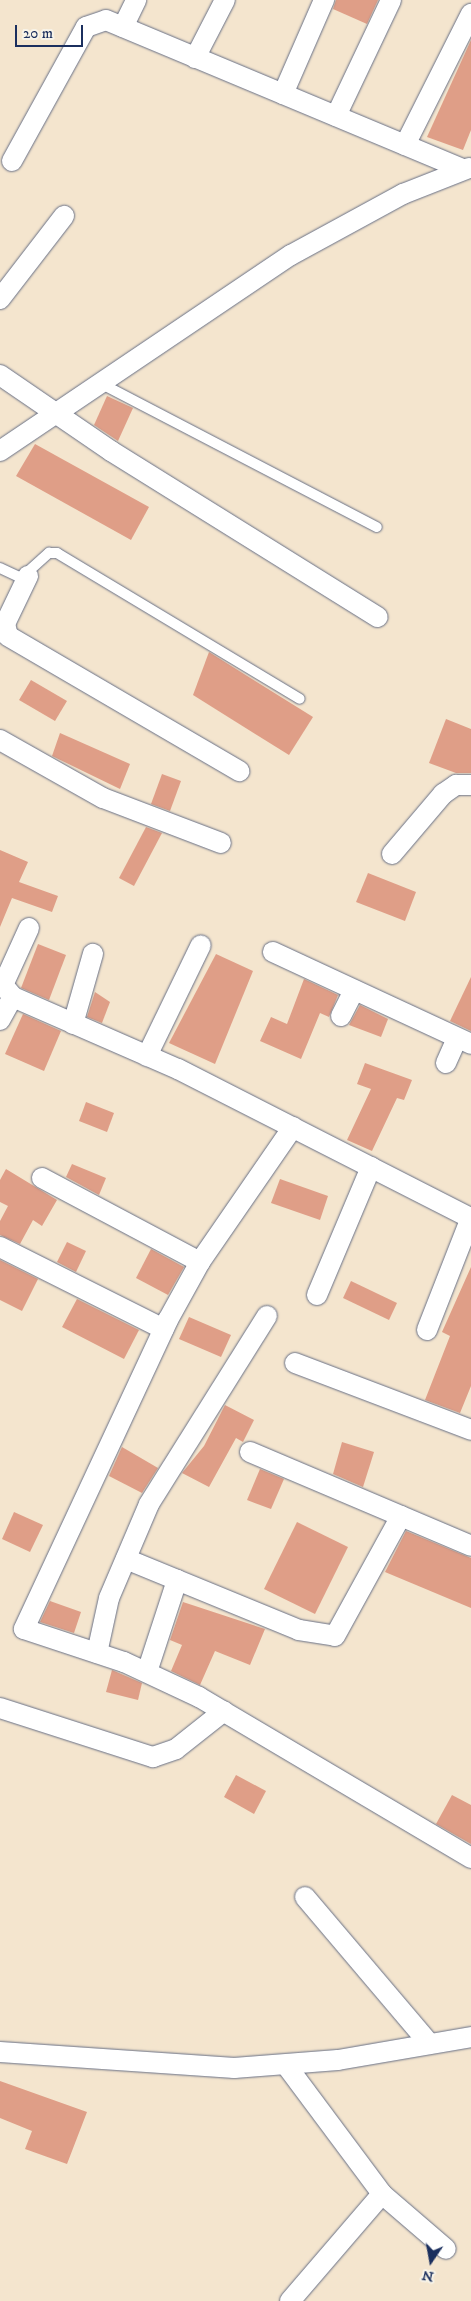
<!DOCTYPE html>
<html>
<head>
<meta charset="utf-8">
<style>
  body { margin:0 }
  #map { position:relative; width:471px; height:2301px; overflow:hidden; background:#f4e5ce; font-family:"IM FELL DW Pica",serif }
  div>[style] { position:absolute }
  .building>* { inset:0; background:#df9e87 }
  .roads { filter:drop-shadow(0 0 1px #676f85) drop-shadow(0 0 1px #676f85) }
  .lane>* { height:10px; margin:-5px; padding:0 5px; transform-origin:5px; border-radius:5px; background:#fff }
  .street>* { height:20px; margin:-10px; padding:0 10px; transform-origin:10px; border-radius:10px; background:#fff }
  span { translate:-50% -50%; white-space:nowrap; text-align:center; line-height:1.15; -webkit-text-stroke:4px #f7f3e8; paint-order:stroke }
  .north { position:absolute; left:406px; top:2236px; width:50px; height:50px; -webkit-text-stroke:4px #f7f3e8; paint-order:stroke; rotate:192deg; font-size:14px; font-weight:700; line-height:20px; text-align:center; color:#1b2f5e }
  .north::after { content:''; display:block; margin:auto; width:18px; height:22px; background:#1b2f5e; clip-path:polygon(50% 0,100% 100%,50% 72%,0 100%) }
  .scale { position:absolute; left:15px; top:25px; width:68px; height:22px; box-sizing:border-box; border:2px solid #1b2f5e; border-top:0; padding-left:6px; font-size:15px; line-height:18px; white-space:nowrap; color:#1b2f5e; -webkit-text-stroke:4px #f7f3e8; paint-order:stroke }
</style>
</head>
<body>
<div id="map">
  <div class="building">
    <div style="clip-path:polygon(336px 0,378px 0,367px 24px,333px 9px)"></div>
    <div style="clip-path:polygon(471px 40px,471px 130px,463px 150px,427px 137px)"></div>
    <div style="clip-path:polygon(107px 396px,133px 408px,118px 441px,94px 425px)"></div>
    <div style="clip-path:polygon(35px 444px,149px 507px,131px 540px,16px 476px)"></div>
    <div style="clip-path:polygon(209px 652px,313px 717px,289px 755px,193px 695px)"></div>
    <div style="clip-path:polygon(31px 680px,67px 701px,55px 721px,19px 700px)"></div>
    <div style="clip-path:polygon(446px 719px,471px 729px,471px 773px,456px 773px,429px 763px)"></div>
    <div style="clip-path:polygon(60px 733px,130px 764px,120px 789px,52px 756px)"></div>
    <div style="clip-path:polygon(162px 774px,181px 781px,170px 811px,151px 804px)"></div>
    <div style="clip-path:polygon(146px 827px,162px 833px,134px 886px,119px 878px)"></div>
    <div style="clip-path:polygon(0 850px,28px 862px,19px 882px,58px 896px,52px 912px,12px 898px,0 927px)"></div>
    <div style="clip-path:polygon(368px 873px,416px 892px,405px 921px,356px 902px)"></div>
    <div style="clip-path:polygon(38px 944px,66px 955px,49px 1000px,21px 988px)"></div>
    <div style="clip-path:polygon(216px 954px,253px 971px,215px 1064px,169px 1043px)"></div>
    <div style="clip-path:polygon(471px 977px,471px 1031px,450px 1021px)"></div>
    <div style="clip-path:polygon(304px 979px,338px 995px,329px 1017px,320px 1013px,301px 1059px,260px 1041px,271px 1017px,287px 1024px)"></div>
    <div style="clip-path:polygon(95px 992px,110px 1002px,102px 1023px,87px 1017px)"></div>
    <div style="clip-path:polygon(360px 1005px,388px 1019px,381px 1037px,349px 1025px)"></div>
    <div style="clip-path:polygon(23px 1014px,61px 1031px,44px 1071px,5px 1054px)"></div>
    <div style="clip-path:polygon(365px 1063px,412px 1080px,404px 1100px,397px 1098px,372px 1151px,347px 1140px,371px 1089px,357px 1084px)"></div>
    <div style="clip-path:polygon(86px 1102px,114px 1113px,107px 1132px,79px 1121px)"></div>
    <div style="clip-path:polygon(72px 1164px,106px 1178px,99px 1195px,66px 1177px)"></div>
    <div style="clip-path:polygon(6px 1169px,57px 1200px,42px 1226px,33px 1220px,20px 1244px,0 1235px,0 1221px,8px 1206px,0 1202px,0 1180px)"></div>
    <div style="clip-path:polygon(280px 1179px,328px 1196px,320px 1220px,271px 1203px)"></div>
    <div style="clip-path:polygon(67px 1242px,86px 1251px,76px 1272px,57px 1262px)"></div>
    <div style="clip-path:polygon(151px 1249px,184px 1267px,168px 1295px,136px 1278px)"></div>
    <div style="clip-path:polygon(0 1260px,38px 1279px,22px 1311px,0 1300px)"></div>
    <div style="clip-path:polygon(471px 1267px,471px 1386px,460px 1413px,425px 1400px,450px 1336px,442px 1332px)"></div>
    <div style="clip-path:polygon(351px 1281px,397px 1303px,389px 1320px,343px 1298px)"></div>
    <div style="clip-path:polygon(77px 1299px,139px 1330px,124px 1359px,62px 1327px)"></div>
    <div style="clip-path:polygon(189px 1317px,231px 1335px,221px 1357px,179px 1339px)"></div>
    <div style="clip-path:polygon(225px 1405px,254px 1420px,243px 1442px,236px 1438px,209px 1487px,182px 1473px,204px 1446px)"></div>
    <div style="clip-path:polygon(342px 1442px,374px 1452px,363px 1487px,333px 1474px)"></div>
    <div style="clip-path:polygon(122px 1447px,158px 1468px,142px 1493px,109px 1476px)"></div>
    <div style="clip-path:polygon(260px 1469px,284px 1479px,271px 1509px,247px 1500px)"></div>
    <div style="clip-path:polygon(14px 1512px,43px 1525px,30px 1552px,2px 1539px)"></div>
    <div style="clip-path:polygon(297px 1522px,348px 1547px,315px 1614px,264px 1589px)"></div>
    <div style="clip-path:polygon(406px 1531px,471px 1558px,471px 1608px,385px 1572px)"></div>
    <div style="clip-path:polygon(50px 1601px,81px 1612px,74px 1633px,40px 1622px)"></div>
    <div style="clip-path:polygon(183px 1602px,265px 1629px,250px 1665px,215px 1651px,200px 1685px,171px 1671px,182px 1645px,170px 1640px)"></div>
    <div style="clip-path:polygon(112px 1670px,142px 1683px,138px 1700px,106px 1692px)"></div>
    <div style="clip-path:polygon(236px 1775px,266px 1791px,254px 1814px,224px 1797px)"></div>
    <div style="clip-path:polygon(452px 1795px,471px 1805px,471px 1844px,436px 1824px)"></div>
    <div style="clip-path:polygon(0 2081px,87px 2112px,67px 2164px,25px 2149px,32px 2131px,0 2118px)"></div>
  </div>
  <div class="roads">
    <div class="lane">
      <div style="left:100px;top:383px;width:312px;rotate:27.5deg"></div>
      <div style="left:0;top:568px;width:23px;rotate:25deg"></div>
      <div style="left:21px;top:578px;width:38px;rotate:-42deg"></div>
      <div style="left:49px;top:553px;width:8px"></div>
      <div style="left:57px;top:553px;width:283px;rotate:31deg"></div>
    </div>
    <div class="street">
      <div style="left:123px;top:27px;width:30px;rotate:-64deg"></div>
      <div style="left:195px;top:58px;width:65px;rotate:-62.7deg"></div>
      <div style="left:283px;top:94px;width:103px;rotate:-66.4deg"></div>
      <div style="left:336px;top:116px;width:128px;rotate:-64.6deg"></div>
      <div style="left:405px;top:145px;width:147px;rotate:-63.3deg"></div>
      <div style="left:12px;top:161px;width:153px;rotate:-61.1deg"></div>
      <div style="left:86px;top:27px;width:21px;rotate:-19deg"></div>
      <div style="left:106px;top:20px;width:387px;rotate:22.7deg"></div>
      <div style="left:0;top:299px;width:105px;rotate:-52.4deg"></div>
      <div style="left:0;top:375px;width:135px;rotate:34.4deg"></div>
      <div style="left:111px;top:451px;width:314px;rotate:31.9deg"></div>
      <div style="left:0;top:451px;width:351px;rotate:-34deg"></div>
      <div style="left:291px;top:255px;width:128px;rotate:-28.6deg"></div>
      <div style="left:403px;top:194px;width:71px;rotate:-21.5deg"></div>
      <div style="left:28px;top:576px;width:53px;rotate:115.6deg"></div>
      <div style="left:5px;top:624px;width:12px;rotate:76deg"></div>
      <div style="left:8px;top:636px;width:268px;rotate:30.3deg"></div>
      <div style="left:0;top:740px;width:118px;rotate:29.4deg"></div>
      <div style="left:103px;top:798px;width:126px;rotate:20.9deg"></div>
      <div style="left:392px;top:854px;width:79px;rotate:-49.6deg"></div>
      <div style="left:443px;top:794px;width:16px;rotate:-35deg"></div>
      <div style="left:456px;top:785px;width:15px"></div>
      <div style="left:29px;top:928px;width:63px;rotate:114.5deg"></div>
      <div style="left:3px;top:985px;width:16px;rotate:50deg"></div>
      <div style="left:13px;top:997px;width:180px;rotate:23.6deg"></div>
      <div style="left:178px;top:1069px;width:329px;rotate:27deg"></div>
      <div style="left:273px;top:952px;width:218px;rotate:24.9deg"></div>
      <div style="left:341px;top:1016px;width:29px;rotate:-63deg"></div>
      <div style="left:0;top:1020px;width:26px;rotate:-61deg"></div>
      <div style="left:73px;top:1024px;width:73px;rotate:-74.1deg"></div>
      <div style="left:147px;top:1056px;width:123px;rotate:-64.1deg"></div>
      <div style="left:446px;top:1063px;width:27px;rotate:-66deg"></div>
      <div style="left:293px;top:1127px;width:164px;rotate:124.6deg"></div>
      <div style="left:200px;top:1262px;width:66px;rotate:118.9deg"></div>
      <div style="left:168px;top:1320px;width:341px;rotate:115deg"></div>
      <div style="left:24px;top:1629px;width:105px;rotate:18.3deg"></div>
      <div style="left:124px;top:1662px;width:83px;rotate:25deg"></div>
      <div style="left:199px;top:1697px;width:316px;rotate:30.6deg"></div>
      <div style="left:42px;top:1178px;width:179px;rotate:28deg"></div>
      <div style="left:0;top:1247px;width:183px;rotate:26.6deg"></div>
      <div style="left:317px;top:1295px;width:139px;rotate:-67.1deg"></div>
      <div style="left:427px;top:1330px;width:120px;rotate:-68.6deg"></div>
      <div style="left:295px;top:1363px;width:188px;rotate:20.8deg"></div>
      <div style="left:250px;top:1452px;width:240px;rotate:23deg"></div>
      <div style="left:126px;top:1559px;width:187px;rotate:22.3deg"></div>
      <div style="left:299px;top:1630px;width:36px;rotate:9deg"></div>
      <div style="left:335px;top:1636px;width:137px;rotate:-61.2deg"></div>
      <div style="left:97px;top:1653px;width:56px;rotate:-77.7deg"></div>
      <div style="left:109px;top:1598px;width:102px;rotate:-66.9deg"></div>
      <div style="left:149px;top:1504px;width:222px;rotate:-57.9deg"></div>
      <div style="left:147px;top:1672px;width:97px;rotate:-71.9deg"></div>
      <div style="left:0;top:1708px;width:161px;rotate:17.8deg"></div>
      <div style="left:153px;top:1757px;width:24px;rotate:-19deg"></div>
      <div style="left:176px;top:1749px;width:61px;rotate:-38.4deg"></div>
      <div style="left:305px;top:1897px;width:192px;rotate:49.7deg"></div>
      <div style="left:0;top:2052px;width:235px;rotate:3.9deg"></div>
      <div style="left:234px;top:2068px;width:104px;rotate:-4.4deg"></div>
      <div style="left:338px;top:2060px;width:135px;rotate:-9.8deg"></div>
      <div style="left:286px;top:2065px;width:161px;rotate:53.3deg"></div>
      <div style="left:382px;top:2194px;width:84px;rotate:40.7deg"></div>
      <div style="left:290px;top:2301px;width:141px;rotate:-49.3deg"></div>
    </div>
  </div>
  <div class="north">N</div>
  <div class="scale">20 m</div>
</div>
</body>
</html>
